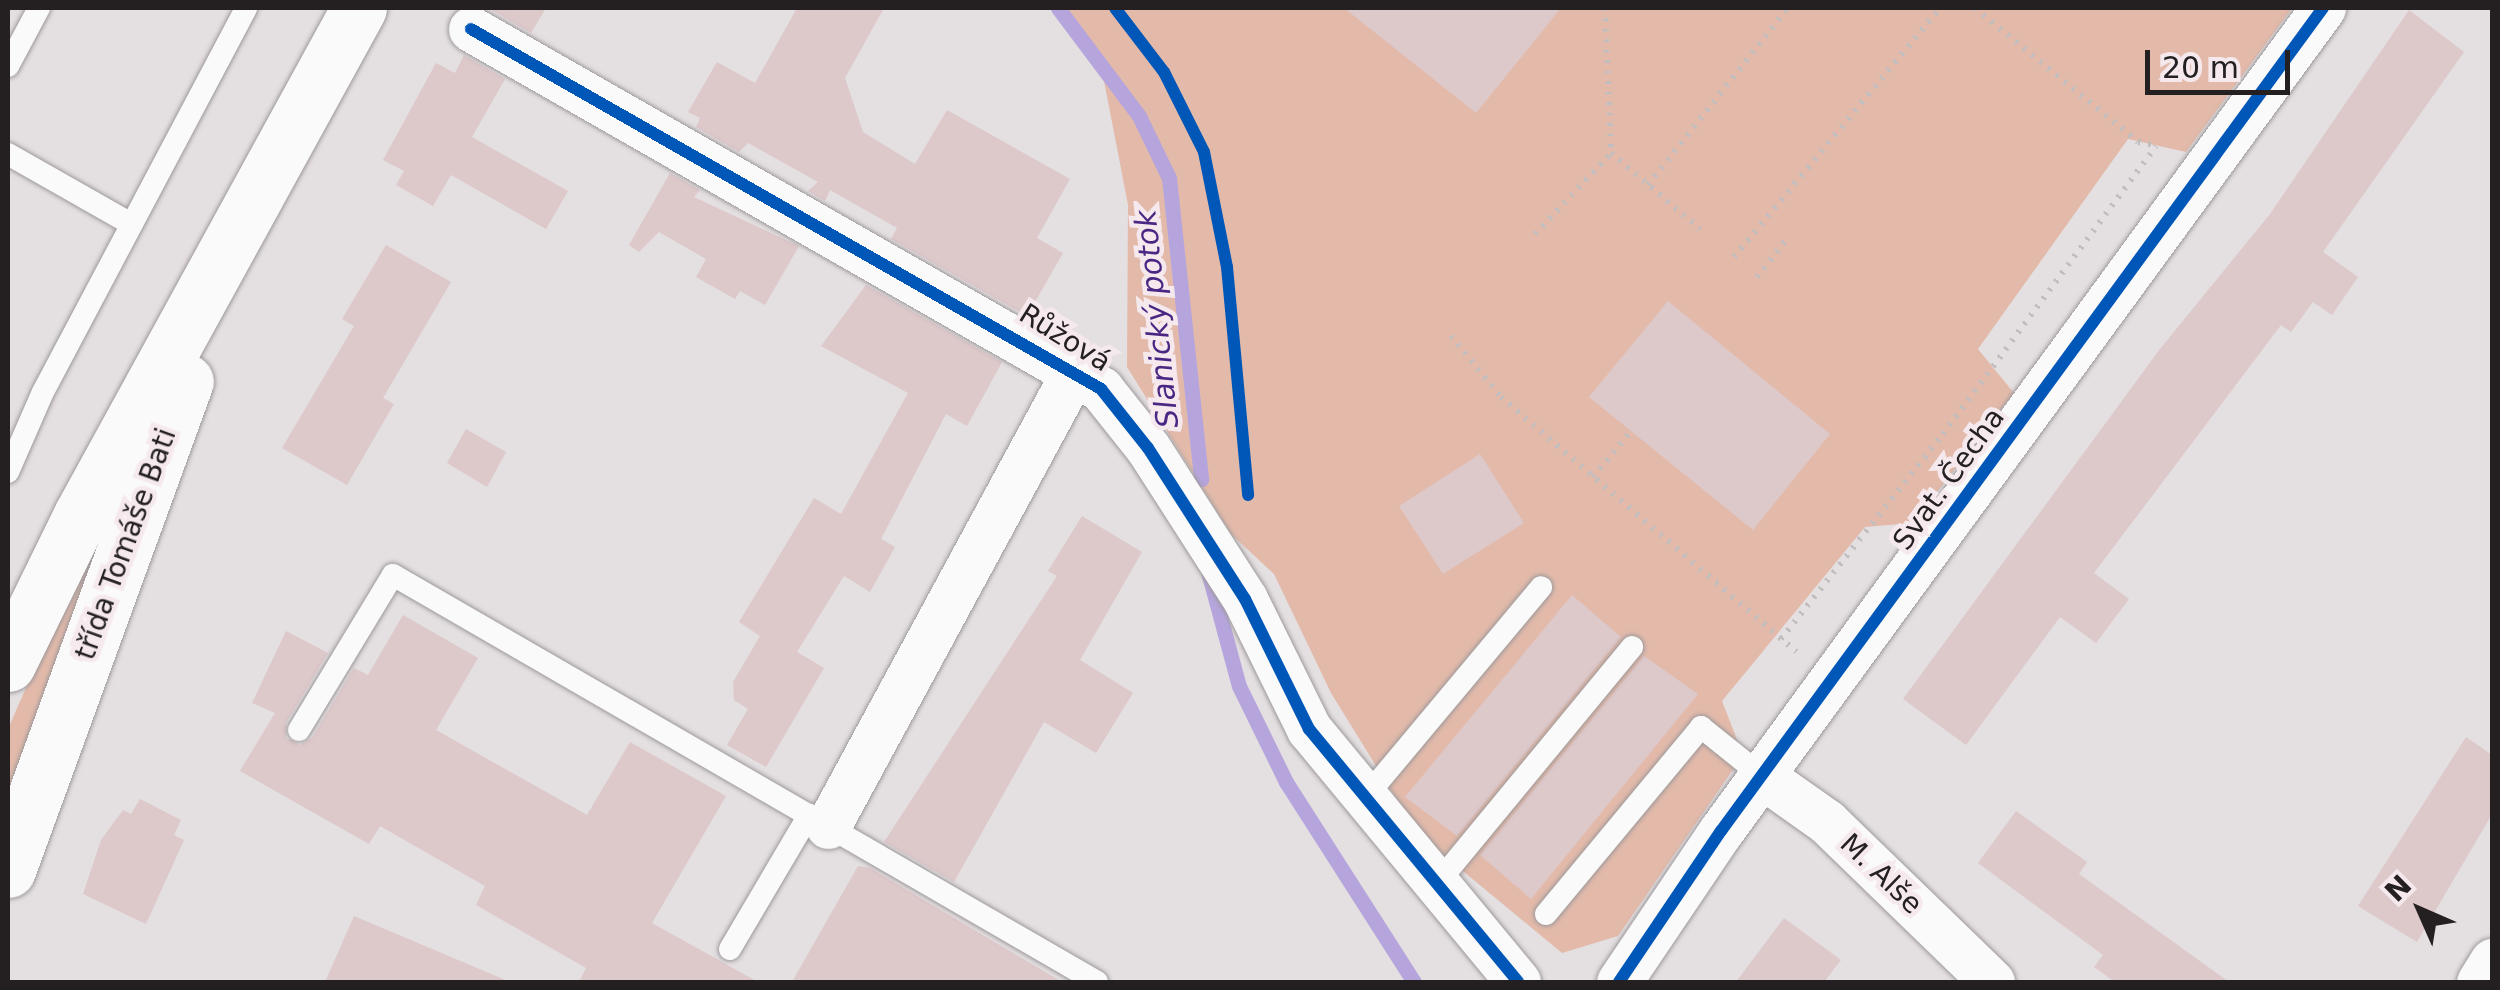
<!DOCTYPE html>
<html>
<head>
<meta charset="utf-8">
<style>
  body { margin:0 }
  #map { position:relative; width:2500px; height:990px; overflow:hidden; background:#e4dfe1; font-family:"DejaVu Sans",sans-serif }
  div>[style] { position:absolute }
  .green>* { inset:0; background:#e3baaa }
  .stream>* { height:15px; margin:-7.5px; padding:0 7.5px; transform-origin:7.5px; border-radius:7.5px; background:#b6a5dc }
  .building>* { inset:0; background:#ddc8ca }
  .path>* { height:6px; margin-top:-3px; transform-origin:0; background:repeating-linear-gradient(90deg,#c1bebf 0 2.5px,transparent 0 10.5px) }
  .roads { filter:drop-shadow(0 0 2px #9d999b) drop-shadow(0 0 2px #9d999b) }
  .lane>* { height:22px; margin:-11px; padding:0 11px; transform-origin:11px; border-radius:11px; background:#fbfafa }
  .street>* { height:45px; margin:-22.5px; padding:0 22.5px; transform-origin:22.5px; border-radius:22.5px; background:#fbfafa }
  .primary>* { height:55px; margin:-27.5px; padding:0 27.5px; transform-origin:27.5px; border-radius:27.5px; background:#fbfafa }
  .cycleway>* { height:12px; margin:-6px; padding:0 6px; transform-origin:6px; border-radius:6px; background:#0057b8 }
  span { translate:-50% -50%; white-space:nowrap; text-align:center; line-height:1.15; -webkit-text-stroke:9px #f5e9ee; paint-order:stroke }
  .street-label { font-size:28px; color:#242022 }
  .water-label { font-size:30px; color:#4a2783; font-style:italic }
  .frame { position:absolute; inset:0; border:10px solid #242022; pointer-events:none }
  .north { position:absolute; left:2370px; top:860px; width:100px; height:100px; -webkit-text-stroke:8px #f5e9ee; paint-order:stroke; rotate:315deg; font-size:28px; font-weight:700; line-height:40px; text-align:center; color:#242022 }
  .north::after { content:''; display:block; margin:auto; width:35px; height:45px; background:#242022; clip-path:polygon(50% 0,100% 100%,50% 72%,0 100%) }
  .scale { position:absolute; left:2145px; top:50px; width:145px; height:45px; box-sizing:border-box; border:5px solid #242022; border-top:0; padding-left:12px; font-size:30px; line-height:35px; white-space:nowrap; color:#242022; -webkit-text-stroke:8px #f5e9ee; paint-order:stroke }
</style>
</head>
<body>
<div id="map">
  <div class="green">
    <div style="clip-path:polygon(1067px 8px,2292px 8px,2186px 152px,2128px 139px,1978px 349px,2014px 393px,1913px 523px,1865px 527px,1722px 701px,1743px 755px,1618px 936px,1562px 953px,1418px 834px,1331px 693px,1274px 574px,1231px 534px,1127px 367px,1128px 205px,1099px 55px)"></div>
    <div style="clip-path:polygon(107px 518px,8px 796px,8px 729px,99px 520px)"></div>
  </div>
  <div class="stream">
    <div style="left:1058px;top:8px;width:135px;rotate:53.1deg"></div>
    <div style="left:1139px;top:116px;width:69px;rotate:64.2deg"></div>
    <div style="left:1169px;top:178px;width:303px;rotate:83.9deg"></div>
    <div style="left:1206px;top:564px;width:126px;rotate:74.9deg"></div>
    <div style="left:1239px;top:686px;width:107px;rotate:63.9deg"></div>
    <div style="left:1286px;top:782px;width:237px;rotate:57.4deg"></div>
  </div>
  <div class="building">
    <div style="clip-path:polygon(488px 8px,546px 8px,531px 33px)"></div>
    <div style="clip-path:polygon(797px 8px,884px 8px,845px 78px,863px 132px,915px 164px,947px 110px,1070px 179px,1037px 238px,1063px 253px,1027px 316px,891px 239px,897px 228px,830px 190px,825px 201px,808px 191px,818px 182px,748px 143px,739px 152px,696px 127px,700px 118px,688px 112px,717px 62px,755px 83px)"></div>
    <div style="clip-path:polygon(1344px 8px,1561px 8px,1476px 113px)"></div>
    <div style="clip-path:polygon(2409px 10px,2464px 52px,2323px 252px,2358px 277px,2332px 315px,2313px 302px,2291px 332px,2281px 325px,2094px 573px,2129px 599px,2096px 643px,2060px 617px,1966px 745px,1903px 699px,2160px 349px,2270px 214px)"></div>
    <div style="clip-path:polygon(464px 55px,505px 79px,472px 137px,568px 191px,546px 229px,451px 175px,433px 206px,396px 185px,404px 171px,383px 160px,436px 63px,455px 73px)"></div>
    <div style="clip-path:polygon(670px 173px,700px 190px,694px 197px,799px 246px,765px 305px,740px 291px,735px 299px,696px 277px,706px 259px,659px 232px,639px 252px,629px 245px)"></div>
    <div style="clip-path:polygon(386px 245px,451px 282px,383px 398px,394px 404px,347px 485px,282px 448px,354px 326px,342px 319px)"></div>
    <div style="clip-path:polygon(866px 285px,1002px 362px,967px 426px,946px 414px,881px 539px,895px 547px,870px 592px,844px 576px,797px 652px,824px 668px,766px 767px,727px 745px,748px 709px,734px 700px,733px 682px,760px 636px,739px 622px,814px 498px,841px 514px,908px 393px,821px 346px)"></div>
    <div style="clip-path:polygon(1668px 301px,1830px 434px,1753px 530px,1589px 397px)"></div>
    <div style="clip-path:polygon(466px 429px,506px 452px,487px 487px,447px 463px)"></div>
    <div style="clip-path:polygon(1480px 454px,1524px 523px,1443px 574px,1399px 506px)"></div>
    <div style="clip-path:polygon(1082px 516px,1142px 552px,1080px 660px,1133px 693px,1096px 753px,1044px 722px,954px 882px,884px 842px,1057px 576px,1048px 571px)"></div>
    <div style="clip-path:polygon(1572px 595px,1621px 637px,1457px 836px,1405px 797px)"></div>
    <div style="clip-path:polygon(403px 615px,478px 658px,436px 730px,587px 815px,630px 742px,726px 796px,652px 923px,758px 982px,579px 982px,586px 968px,476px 905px,485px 886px,380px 826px,369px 844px,240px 771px,275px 713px,252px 703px,286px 631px,328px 653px,286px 723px,286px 738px,300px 745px,312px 738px,354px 668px,368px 675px)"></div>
    <div style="clip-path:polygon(1644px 656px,1698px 694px,1531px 899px,1480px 855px)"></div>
    <div style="clip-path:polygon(2466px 737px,2492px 755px,2492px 814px,2417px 942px,2358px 906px)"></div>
    <div style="clip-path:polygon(140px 799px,181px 820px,174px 835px,184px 840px,146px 924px,83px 894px,101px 840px,123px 810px,131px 814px)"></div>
    <div style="clip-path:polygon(2016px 811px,2087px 862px,2079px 874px,2229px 982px,2115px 982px,2094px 967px,2103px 955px,1978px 863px)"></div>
    <div style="clip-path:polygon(858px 866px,870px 868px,1062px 982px,792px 982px)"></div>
    <div style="clip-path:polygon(354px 916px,510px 982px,325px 982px)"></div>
    <div style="clip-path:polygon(1784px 918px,1841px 960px,1824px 982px,1736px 982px)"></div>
  </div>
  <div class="path">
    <div style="left:1605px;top:8px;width:145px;rotate:87.6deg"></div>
    <div style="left:1611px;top:153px;width:117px;rotate:40.5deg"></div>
    <div style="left:1975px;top:8px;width:211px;rotate:39.4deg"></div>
    <div style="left:2138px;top:142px;width:17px;rotate:10deg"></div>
    <div style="left:1648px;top:185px;width:226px;rotate:-51.7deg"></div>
    <div style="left:1535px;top:234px;width:111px;rotate:-46.8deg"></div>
    <div style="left:1734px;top:257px;width:323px;rotate:-50.4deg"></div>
    <div style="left:1757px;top:277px;width:47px;rotate:-51.9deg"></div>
    <div style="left:1451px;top:336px;width:79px;rotate:50.7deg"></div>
    <div style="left:1501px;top:397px;width:390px;rotate:40.8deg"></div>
    <div style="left:1593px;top:477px;width:60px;rotate:-50.4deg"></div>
    <div style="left:1781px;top:639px;width:261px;rotate:-51.7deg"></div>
    <div style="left:1943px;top:434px;width:358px;rotate:-53.5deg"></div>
  </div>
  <div class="roads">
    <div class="lane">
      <div style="left:8px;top:66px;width:66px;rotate:-61.9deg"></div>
      <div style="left:8px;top:154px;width:142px;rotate:29.6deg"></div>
      <div style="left:8px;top:472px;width:87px;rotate:-66.4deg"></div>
      <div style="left:43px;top:392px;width:434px;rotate:-62.1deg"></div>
      <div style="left:299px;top:730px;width:181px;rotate:-58.8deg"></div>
      <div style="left:393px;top:575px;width:813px;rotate:30.03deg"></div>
      <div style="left:1364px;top:799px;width:276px;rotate:-50.1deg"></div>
      <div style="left:1440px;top:880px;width:302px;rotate:-50.5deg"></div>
      <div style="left:1546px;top:914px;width:243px;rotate:-50.3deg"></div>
      <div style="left:1701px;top:727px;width:78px;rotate:38.8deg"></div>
      <div style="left:730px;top:949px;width:156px;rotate:-59.5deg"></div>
    </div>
    <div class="street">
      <div style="left:471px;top:29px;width:726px;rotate:29.74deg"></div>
      <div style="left:1101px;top:389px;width:75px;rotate:51.5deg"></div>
      <div style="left:1148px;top:448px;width:179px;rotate:57.3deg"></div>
      <div style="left:1245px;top:599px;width:145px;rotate:63.8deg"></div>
      <div style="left:1309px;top:729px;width:328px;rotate:50.4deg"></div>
      <div style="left:1762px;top:776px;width:80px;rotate:35.3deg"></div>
      <div style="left:1827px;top:822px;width:230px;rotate:44.1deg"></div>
      <div style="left:828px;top:826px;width:521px;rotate:-61.57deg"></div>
      <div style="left:1619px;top:982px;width:182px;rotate:-56deg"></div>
      <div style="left:1721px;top:831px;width:1020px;rotate:-53.82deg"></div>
      <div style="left:2479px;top:982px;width:25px;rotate:-58deg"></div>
    </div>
    <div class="primary">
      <div style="left:8px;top:664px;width:166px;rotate:-63.9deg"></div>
      <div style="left:81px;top:515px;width:578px;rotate:-61.26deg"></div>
      <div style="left:8px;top:870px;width:520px;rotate:-70deg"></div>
    </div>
  </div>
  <div class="cycleway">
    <div style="left:1115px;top:8px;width:81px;rotate:52.6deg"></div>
    <div style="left:1164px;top:72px;width:89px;rotate:63.4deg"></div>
    <div style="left:1204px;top:152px;width:117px;rotate:78.7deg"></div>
    <div style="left:1227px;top:267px;width:229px;rotate:84.7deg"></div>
    <div style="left:471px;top:29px;width:726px;rotate:29.74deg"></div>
    <div style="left:1101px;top:389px;width:75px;rotate:51.5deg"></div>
    <div style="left:1148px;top:448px;width:179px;rotate:57.3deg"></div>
    <div style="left:1245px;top:599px;width:145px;rotate:63.8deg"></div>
    <div style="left:1309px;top:729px;width:328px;rotate:50.4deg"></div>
    <div style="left:1619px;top:982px;width:182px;rotate:-56deg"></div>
    <div style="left:1721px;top:831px;width:1020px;rotate:-53.82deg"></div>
  </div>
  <div class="street-label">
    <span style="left:1065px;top:338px;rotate:32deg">Růžová</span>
    <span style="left:1949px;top:479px;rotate:-54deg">Svat. Čecha</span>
    <span style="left:126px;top:544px;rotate:-70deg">třída Tomáše Bati</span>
    <span style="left:1881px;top:874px;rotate:44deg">M. Alše</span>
  </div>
  <div class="water-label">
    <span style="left:1157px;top:319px;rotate:-96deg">Slanický potok</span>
  </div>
  <div class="frame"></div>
  <div class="north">N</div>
  <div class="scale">20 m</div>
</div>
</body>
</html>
